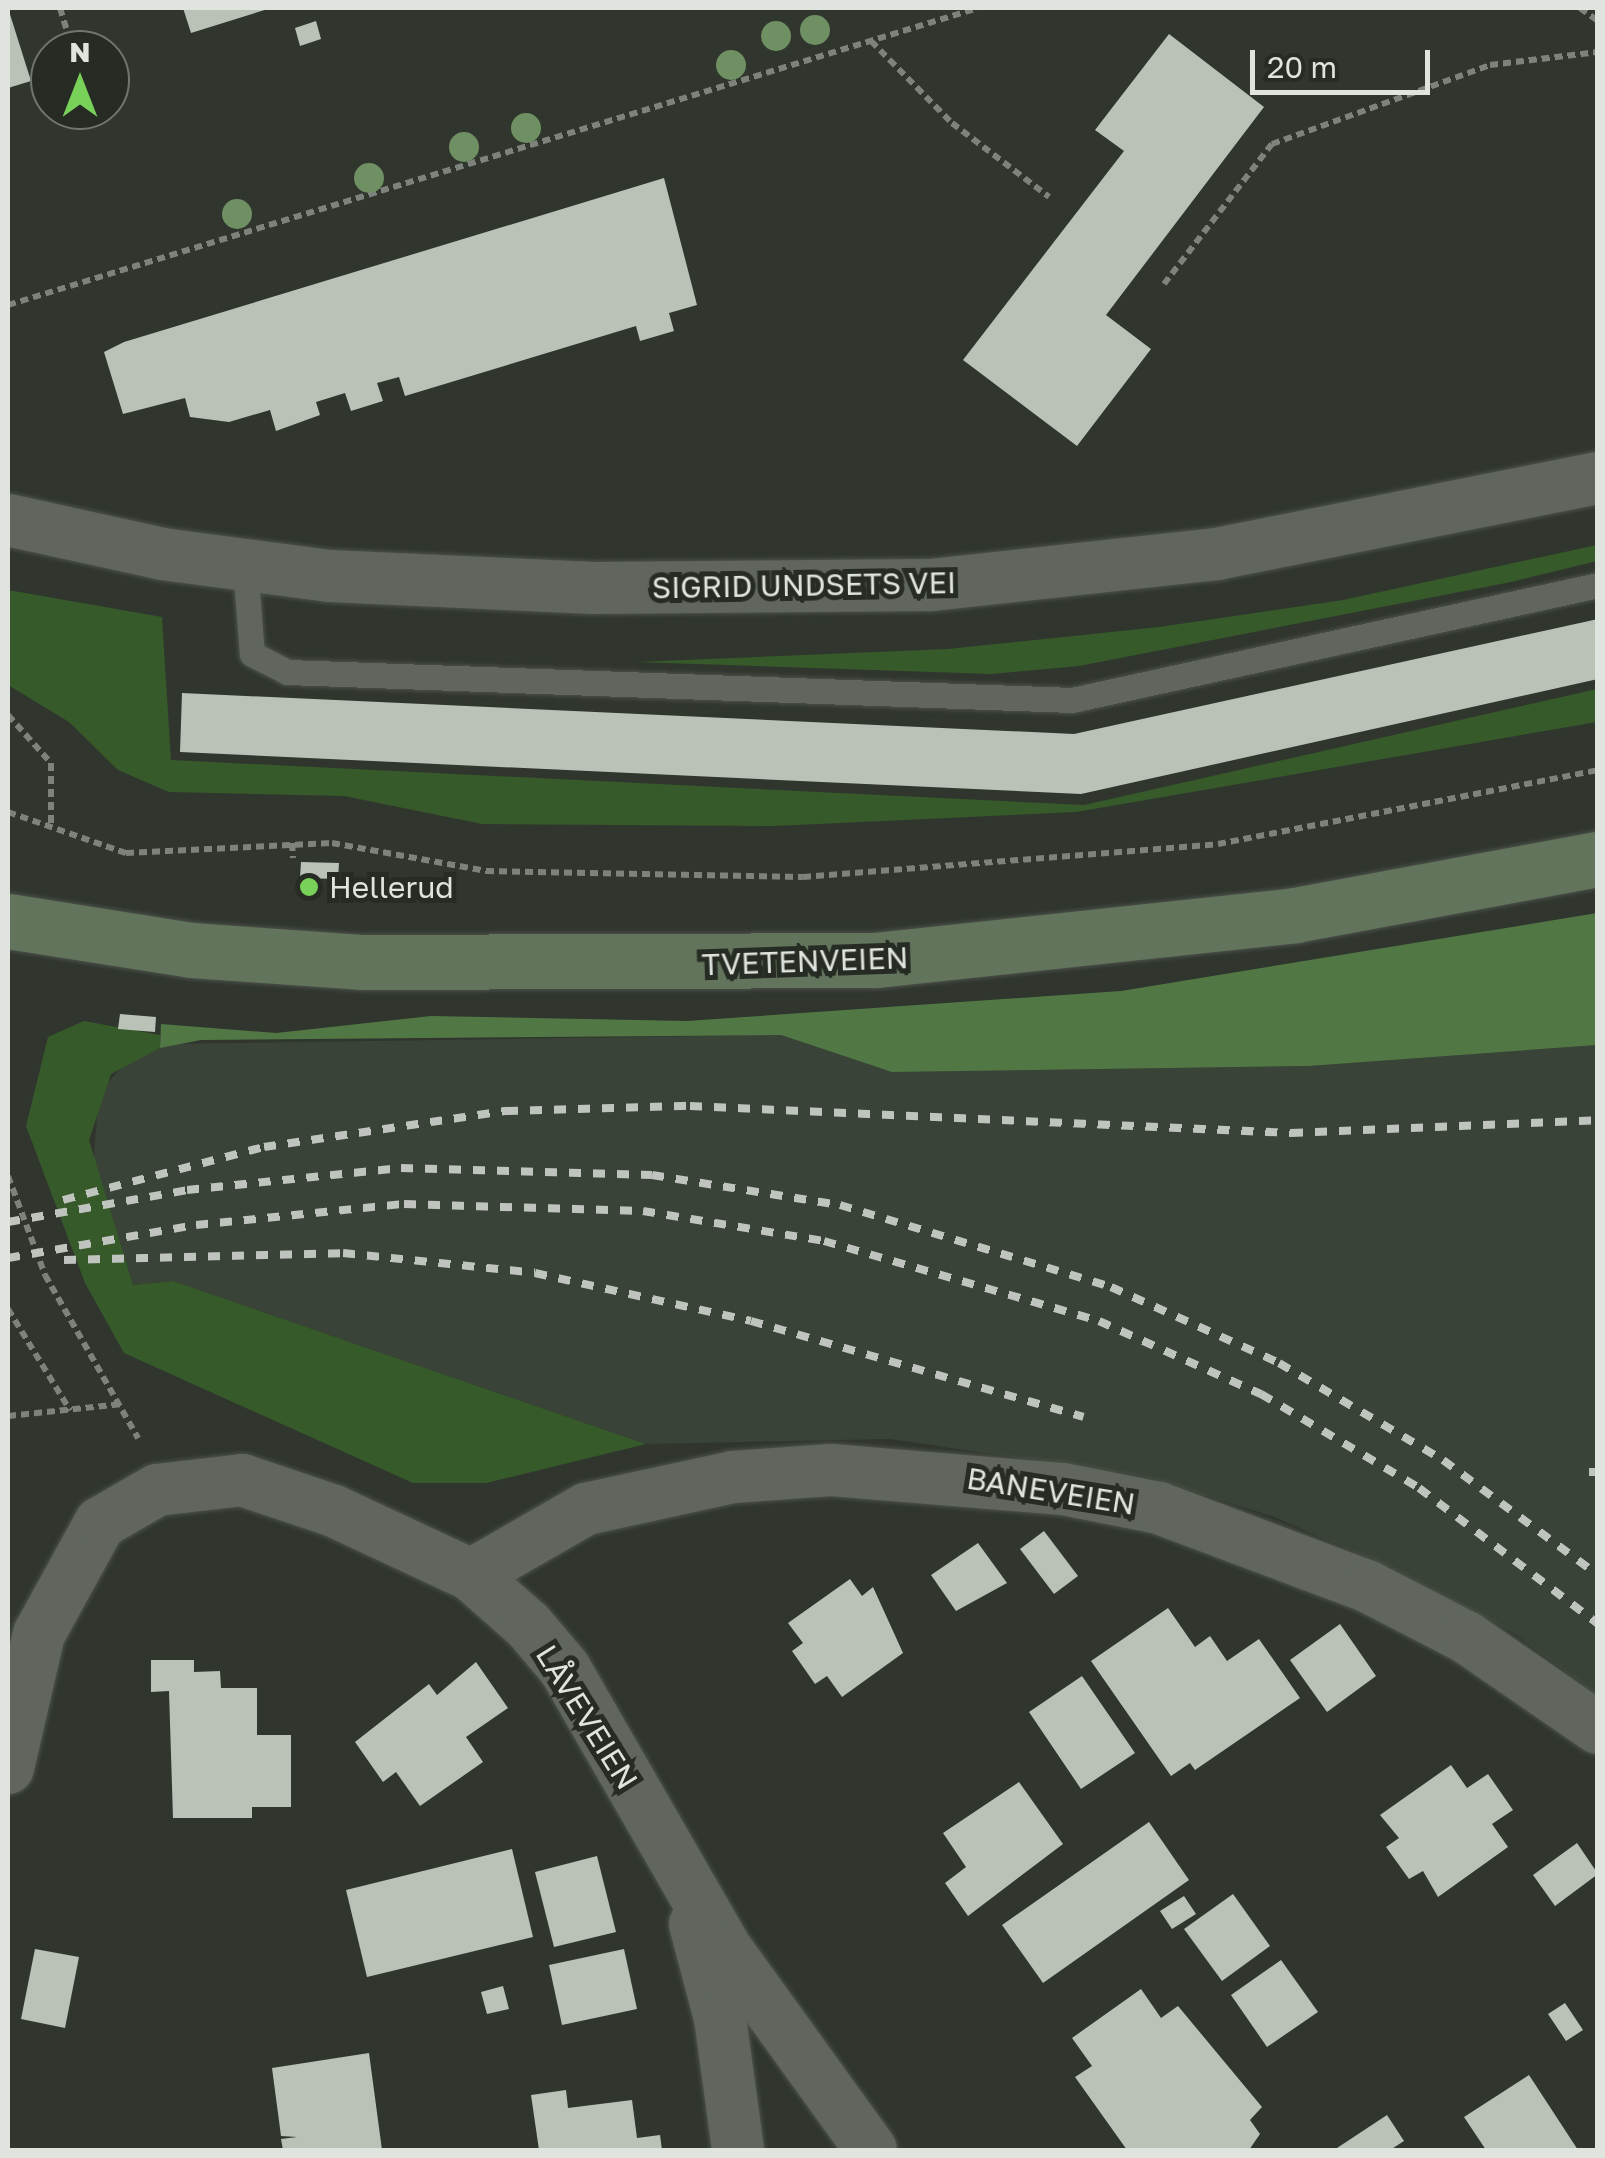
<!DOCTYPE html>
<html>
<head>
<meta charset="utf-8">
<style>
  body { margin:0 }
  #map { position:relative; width:1605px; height:2158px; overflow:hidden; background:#30362e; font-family:"Golos Text",sans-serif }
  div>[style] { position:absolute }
  .built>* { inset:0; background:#3a4337 }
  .green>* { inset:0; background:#365a2a }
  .forest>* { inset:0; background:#517745 }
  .building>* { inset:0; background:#bac1b7 }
  .path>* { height:6px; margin-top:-3px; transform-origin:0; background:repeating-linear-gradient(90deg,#7d827c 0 8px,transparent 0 13px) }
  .roads { filter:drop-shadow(0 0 2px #4c514a) drop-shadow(0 0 2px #4c514a) }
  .service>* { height:25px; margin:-12.5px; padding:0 12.5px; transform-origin:12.5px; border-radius:12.5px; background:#60665e }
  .minor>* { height:52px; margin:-26px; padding:0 26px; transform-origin:26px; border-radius:26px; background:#60665e }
  .secondary>* { height:55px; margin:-27.5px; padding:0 27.5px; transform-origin:27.5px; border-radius:27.5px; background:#62745c }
  .rail>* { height:8px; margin-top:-4px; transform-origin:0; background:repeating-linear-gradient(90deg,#c0c4bf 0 12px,transparent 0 24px) }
  .trees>* { width:30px; height:30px; margin:-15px; border-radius:50%; background:#6f9063 }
  .dots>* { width:28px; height:28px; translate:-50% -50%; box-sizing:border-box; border:5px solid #262b24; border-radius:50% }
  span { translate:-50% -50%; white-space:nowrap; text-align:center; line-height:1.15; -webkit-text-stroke:10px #262b24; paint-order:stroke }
  .street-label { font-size:30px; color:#e0e4df }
  .poi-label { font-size:30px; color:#e0e4df }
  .left { translate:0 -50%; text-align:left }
  .frame { position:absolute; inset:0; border:10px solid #e0e4df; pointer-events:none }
  .north { position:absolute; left:30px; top:30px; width:100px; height:100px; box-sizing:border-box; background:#262b24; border:2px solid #70756f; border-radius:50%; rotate:0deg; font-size:28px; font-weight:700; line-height:40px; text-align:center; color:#e0e4df }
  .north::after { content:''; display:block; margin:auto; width:35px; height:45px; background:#78d158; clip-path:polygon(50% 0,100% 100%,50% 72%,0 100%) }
  .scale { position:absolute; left:1250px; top:50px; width:180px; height:45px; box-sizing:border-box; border:5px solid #e0e4df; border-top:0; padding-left:12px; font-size:30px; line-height:35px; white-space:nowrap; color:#e0e4df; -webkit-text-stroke:8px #262b24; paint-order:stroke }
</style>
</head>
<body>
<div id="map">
  <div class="built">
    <div style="clip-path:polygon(781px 1035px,893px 1072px,1309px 1066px,1597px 1045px,1597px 1695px,1515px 1634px,1387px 1566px,1272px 1516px,1143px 1476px,890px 1439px,646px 1444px,173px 1281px,133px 1285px,93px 1169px,99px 1093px,129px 1059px,173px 1044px)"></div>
  </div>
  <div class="green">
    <div style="clip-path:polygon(1597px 545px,1597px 561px,1511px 582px,1079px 666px,992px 674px,637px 662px,948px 649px,1159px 627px,1343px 600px)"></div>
    <div style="clip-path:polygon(8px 590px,162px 617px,171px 760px,1084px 805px,1597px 689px,1597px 722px,1076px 812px,775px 826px,482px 824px,344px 796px,169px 792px,118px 770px,69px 722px,8px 685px)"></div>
    <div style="clip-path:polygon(84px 1021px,160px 1035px,160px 1048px,111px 1074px,89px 1140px,133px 1285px,173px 1281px,646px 1444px,486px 1483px,413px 1483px,124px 1353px,85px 1283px,26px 1126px,48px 1037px)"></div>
  </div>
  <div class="forest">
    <div style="clip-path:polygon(1597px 913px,1597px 1045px,1309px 1066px,892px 1072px,781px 1035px,201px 1040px,160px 1048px,161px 1024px,276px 1033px,431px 1016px,687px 1021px,1121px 991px)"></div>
  </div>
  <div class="building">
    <div style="clip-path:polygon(8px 8px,31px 81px,8px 88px)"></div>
    <div style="clip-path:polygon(183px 8px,271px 8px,191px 33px)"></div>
    <div style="clip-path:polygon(316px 21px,321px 39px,300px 46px,295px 28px)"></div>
    <div style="clip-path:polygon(1169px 34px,1264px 107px,1106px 315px,1151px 349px,1077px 446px,963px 360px,1124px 151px,1095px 130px)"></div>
    <div style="clip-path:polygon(664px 178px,697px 305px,669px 313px,674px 331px,640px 341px,636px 326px,405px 396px,399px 377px,377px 383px,383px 401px,351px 411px,345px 393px,316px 402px,320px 415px,276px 431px,270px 410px,229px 422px,190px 417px,185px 398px,123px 414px,104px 352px,124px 342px)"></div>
    <div style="clip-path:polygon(1598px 619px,1598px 679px,1081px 794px,180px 752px,182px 693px,1074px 734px)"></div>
    <div style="clip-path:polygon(301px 862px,339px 863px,338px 879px,300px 878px)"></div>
    <div style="clip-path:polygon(120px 1014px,156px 1017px,155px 1032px,118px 1029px)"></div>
    <div style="clip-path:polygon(1044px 1531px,1078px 1576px,1054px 1594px,1020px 1549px)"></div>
    <div style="clip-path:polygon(978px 1543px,1007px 1583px,956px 1611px,931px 1575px)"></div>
    <div style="clip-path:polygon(850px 1579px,862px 1596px,873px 1587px,903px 1653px,842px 1697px,827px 1676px,815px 1684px,792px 1651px,803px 1643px,788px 1623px)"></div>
    <div style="clip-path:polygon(1168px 1608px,1195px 1647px,1210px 1636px,1227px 1661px,1259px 1639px,1300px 1698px,1195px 1770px,1190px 1763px,1171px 1776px,1091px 1661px)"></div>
    <div style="clip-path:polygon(1340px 1624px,1376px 1676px,1327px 1712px,1290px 1660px)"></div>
    <div style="clip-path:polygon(151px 1660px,194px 1660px,194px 1672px,220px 1671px,221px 1688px,257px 1688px,257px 1735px,291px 1735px,291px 1807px,252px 1807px,252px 1818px,173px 1818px,169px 1691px,151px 1692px)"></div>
    <div style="clip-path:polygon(476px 1662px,508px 1708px,466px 1737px,483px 1762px,420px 1806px,396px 1772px,383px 1782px,355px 1742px,429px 1684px,437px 1695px)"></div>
    <div style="clip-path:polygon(1082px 1676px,1135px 1753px,1081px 1789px,1029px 1712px)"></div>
    <div style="clip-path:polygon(1451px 1765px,1467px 1788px,1488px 1774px,1513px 1810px,1492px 1824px,1508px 1847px,1438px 1897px,1423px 1871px,1409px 1879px,1386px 1847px,1399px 1838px,1380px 1815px)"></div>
    <div style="clip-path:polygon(1019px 1782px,1063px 1844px,968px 1916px,945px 1883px,966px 1867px,943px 1833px)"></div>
    <div style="clip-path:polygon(1149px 1822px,1189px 1880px,1043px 1983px,1002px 1925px)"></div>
    <div style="clip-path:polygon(1577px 1843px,1598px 1874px,1555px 1906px,1533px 1875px)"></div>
    <div style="clip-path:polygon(512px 1849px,533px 1937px,367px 1977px,346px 1890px)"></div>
    <div style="clip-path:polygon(597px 1856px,616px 1932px,554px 1947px,535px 1872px)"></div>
    <div style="clip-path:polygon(1233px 1894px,1270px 1946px,1222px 1981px,1184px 1929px)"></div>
    <div style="clip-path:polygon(1184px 1896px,1196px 1914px,1172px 1929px,1160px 1911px)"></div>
    <div style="clip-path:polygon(35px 1949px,79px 1957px,65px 2028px,21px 2019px)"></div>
    <div style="clip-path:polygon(624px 1949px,637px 2009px,562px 2025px,549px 1965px)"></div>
    <div style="clip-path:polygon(1281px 1960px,1318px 2012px,1267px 2047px,1231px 1995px)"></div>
    <div style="clip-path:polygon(503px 1986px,509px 2009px,487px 2014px,481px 1992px)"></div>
    <div style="clip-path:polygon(1141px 1989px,1161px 2018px,1178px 2006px,1262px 2107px,1250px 2120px,1260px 2134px,1249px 2150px,1127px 2150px,1075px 2077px,1092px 2066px,1072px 2038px)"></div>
    <div style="clip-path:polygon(1565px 2003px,1583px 2030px,1566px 2041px,1548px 2014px)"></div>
    <div style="clip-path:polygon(369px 2053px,382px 2150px,283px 2150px,281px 2139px,297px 2137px,281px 2136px,272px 2068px)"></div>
    <div style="clip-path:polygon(1529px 2075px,1578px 2150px,1486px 2150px,1464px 2117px)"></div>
    <div style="clip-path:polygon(566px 2090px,568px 2108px,632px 2100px,637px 2138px,660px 2135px,662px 2150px,539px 2150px,531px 2095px)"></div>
    <div style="clip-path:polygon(1387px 2115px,1404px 2141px,1390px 2150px,1334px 2150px)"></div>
  </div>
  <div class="path">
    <div style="left:60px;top:8px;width:38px;rotate:73deg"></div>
    <div style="left:1580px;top:8px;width:22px;rotate:36deg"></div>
    <div style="left:871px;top:41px;width:115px;rotate:45.4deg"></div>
    <div style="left:952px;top:123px;width:122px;rotate:37.3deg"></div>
    <div style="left:1164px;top:284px;width:177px;rotate:-52.4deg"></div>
    <div style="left:1272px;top:144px;width:232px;rotate:-19.9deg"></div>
    <div style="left:1490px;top:65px;width:109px;rotate:-6.9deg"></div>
    <div style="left:8px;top:305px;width:1014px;rotate:-17.02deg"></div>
    <div style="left:8px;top:715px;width:64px;rotate:48.1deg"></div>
    <div style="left:51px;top:763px;width:62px;rotate:90deg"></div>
    <div style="left:8px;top:812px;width:125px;rotate:19.2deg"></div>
    <div style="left:126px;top:853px;width:206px;rotate:-2.8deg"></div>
    <div style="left:332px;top:843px;width:157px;rotate:10.3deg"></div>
    <div style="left:486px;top:871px;width:317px;rotate:1.1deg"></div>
    <div style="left:803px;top:877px;width:416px;rotate:-4.5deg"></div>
    <div style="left:1218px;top:844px;width:387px;rotate:-11deg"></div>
    <div style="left:292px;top:843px;width:15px;rotate:86deg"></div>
    <div style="left:8px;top:1176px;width:106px;rotate:69.5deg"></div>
    <div style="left:45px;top:1275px;width:188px;rotate:60.3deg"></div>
    <div style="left:8px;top:1309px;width:119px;rotate:58.5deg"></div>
    <div style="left:8px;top:1416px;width:115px;rotate:-6deg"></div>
  </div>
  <div class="roads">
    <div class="service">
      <div style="left:245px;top:566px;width:88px;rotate:85.5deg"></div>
      <div style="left:252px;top:654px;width:39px;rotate:27deg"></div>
      <div style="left:287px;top:672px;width:785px;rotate:2.04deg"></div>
      <div style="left:1072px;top:700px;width:538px;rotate:-12.33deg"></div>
    </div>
    <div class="minor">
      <div style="left:8px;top:520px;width:158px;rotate:12.4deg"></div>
      <div style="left:162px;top:554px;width:169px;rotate:7.5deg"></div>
      <div style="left:330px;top:576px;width:264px;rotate:2.6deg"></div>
      <div style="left:594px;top:588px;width:337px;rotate:-0.5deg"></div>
      <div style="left:931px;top:585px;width:288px;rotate:-6.2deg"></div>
      <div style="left:1217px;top:554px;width:389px;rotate:-11.3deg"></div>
      <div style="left:471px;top:1575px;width:133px;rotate:-29.9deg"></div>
      <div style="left:586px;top:1509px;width:150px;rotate:-12.3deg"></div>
      <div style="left:733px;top:1477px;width:98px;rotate:-4.1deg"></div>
      <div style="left:831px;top:1470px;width:233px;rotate:4.7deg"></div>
      <div style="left:1063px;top:1489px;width:98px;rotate:11.2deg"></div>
      <div style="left:1159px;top:1508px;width:222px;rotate:20.6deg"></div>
      <div style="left:1367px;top:1586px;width:111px;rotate:27.3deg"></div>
      <div style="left:1466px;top:1637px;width:160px;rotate:34.6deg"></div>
      <div style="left:8px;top:1768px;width:138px;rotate:-77deg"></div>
      <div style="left:39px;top:1634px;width:127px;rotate:-61.2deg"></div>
      <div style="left:100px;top:1523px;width:66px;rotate:-30.1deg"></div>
      <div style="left:157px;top:1490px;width:86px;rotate:-6.7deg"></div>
      <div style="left:242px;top:1480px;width:97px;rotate:18.6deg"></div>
      <div style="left:334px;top:1511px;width:151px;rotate:25deg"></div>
      <div style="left:471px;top:1575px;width:76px;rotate:41.3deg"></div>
      <div style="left:528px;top:1625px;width:57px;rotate:49.9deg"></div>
      <div style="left:565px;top:1669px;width:319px;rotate:60.1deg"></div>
      <div style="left:724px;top:1946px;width:251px;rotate:54.2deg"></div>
      <div style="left:695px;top:1924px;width:97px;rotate:75.1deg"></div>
      <div style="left:720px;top:2018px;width:133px;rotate:82.2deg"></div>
    </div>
    <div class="secondary">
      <div style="left:8px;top:921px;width:185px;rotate:9deg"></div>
      <div style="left:191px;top:950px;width:170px;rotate:4deg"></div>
      <div style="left:361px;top:962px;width:515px;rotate:-0.22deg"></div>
      <div style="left:876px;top:960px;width:421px;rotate:-6.1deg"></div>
      <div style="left:1295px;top:915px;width:308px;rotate:-10.5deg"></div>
    </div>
  </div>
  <div class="rail">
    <div style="left:63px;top:1200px;width:208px;rotate:-14.8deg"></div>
    <div style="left:264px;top:1147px;width:245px;rotate:-8.5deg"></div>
    <div style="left:506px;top:1111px;width:184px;rotate:-1.6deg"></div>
    <div style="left:690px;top:1106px;width:602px;rotate:2.57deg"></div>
    <div style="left:1291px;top:1133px;width:307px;rotate:-2.4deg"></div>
    <div style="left:8px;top:1222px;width:182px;rotate:-10.1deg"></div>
    <div style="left:187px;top:1190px;width:215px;rotate:-5.9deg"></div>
    <div style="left:401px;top:1168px;width:251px;rotate:1.6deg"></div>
    <div style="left:652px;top:1175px;width:190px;rotate:9.1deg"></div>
    <div style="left:840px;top:1205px;width:283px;rotate:16.8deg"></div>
    <div style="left:1111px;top:1287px;width:184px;rotate:24.3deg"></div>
    <div style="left:1279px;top:1363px;width:191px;rotate:30.6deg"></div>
    <div style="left:1443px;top:1460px;width:193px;rotate:36.6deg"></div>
    <div style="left:8px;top:1258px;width:191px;rotate:-10deg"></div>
    <div style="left:196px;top:1225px;width:209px;rotate:-5.8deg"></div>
    <div style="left:404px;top:1204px;width:239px;rotate:1.7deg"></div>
    <div style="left:643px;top:1211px;width:183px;rotate:9.4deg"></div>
    <div style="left:824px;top:1241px;width:286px;rotate:16.2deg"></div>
    <div style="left:1099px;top:1321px;width:178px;rotate:24.3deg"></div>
    <div style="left:1261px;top:1394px;width:184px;rotate:30.7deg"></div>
    <div style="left:1419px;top:1488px;width:225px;rotate:37.2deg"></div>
    <div style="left:64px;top:1260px;width:279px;rotate:-1.4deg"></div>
    <div style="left:343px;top:1253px;width:193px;rotate:5.9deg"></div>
    <div style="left:535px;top:1273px;width:221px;rotate:12.5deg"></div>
    <div style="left:751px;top:1321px;width:346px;rotate:16.1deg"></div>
    <div style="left:1589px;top:1472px;width:9px"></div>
  </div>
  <div class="trees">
    <div style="left:815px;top:30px"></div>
    <div style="left:776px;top:36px"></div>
    <div style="left:731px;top:65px"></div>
    <div style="left:526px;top:128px"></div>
    <div style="left:464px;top:147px"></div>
    <div style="left:369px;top:178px"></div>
    <div style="left:237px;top:214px"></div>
  </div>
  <div class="dots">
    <div style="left:309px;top:887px;background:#78d158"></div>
  </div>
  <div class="street-label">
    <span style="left:804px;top:585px;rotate:-1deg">SIGRID UNDSETS VEI</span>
    <span style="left:805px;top:961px;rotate:-2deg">TVETENVEIEN</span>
    <span style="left:1051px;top:1491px;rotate:9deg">BANEVEIEN</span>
    <span style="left:587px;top:1717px;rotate:58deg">LÅVEVEIEN</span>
  </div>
  <div class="poi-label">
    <span class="left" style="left:329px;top:887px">Hellerud</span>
  </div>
  <div class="frame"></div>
  <div class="north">N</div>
  <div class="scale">20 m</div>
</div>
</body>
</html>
